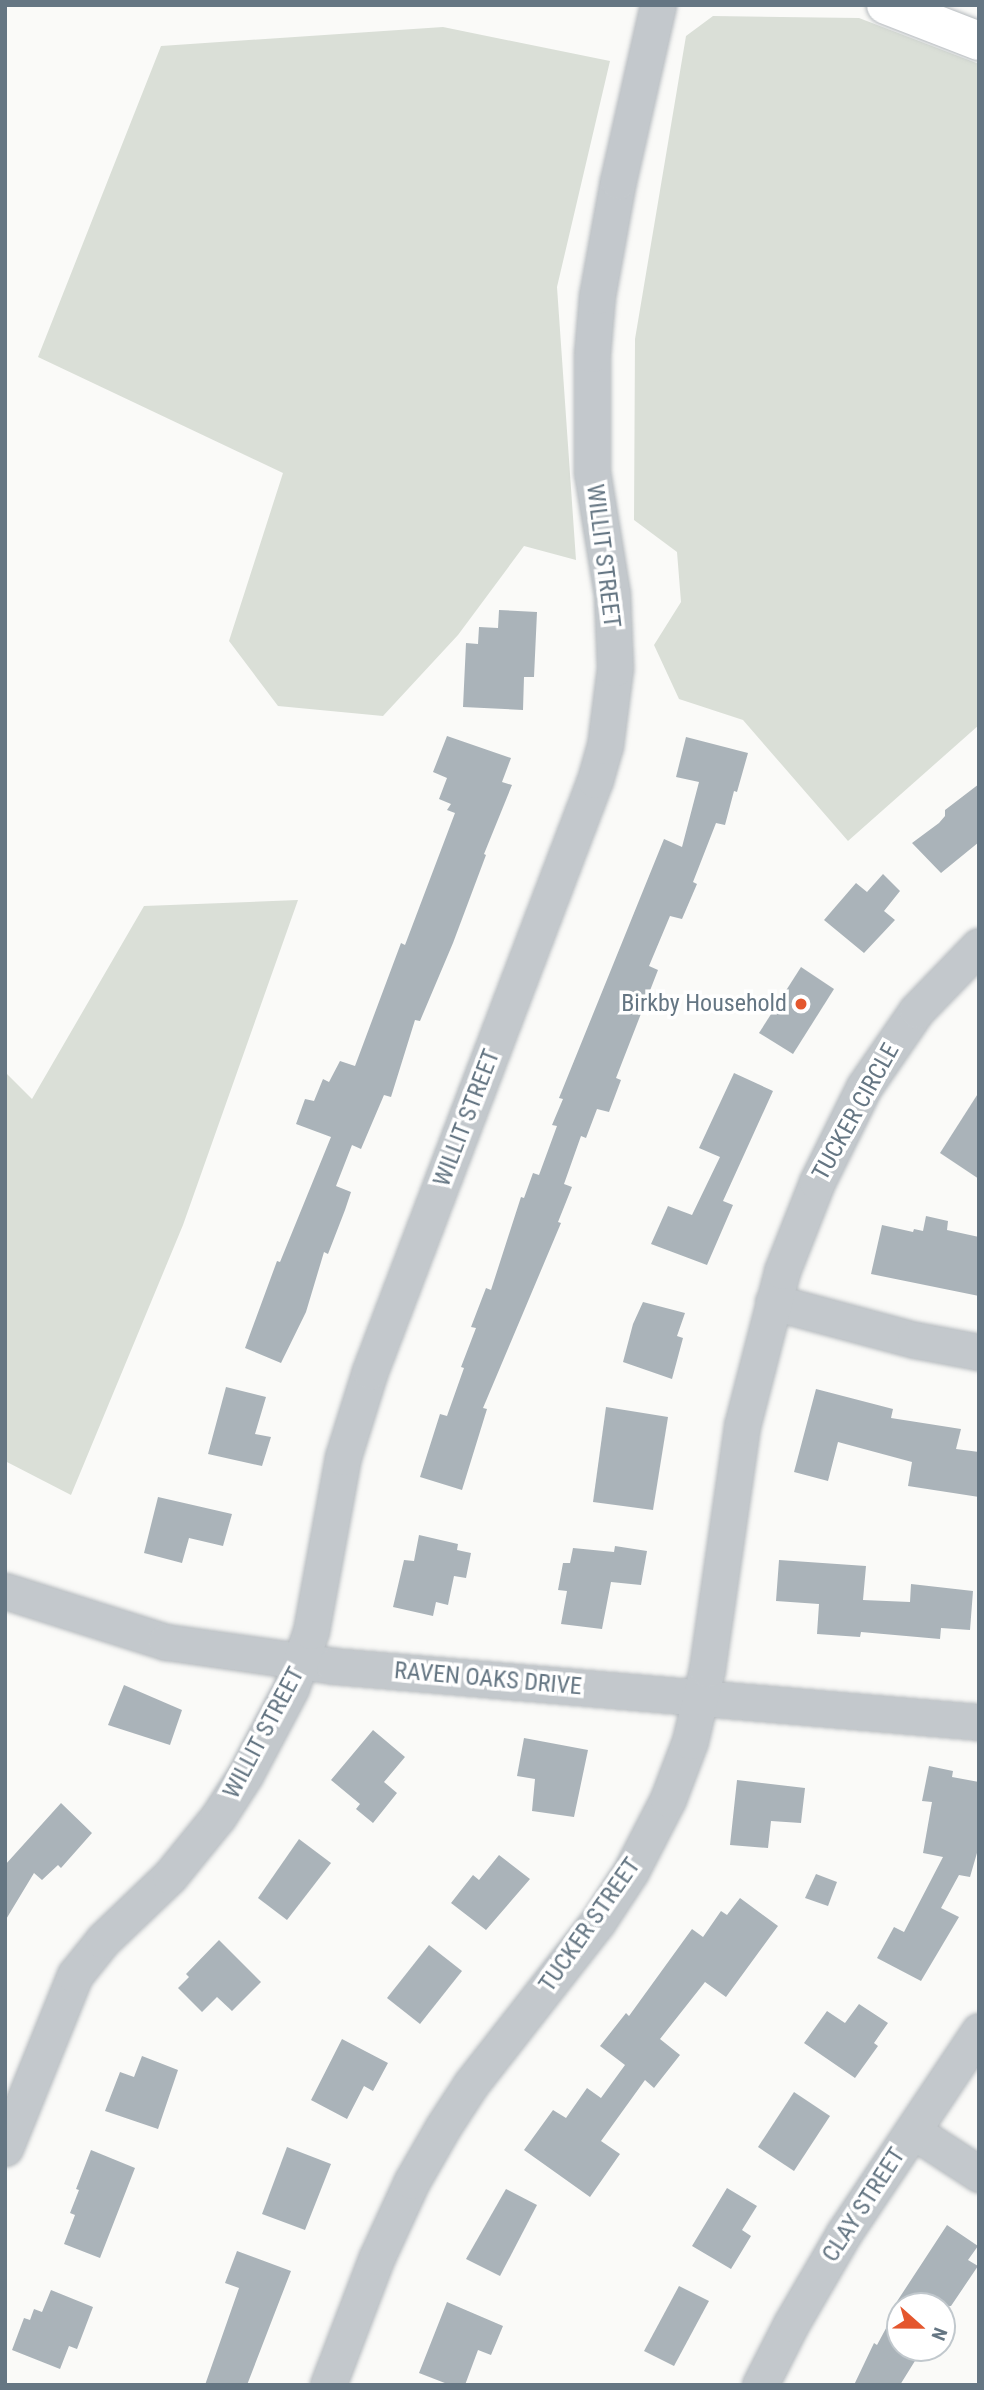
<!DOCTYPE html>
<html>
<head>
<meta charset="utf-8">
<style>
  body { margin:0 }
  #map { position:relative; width:984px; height:2390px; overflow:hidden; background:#fafaf8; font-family:"Roboto Condensed",sans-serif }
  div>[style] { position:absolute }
  .green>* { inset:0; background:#dadfd7 }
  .building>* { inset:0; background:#aab3b9 }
  .roads { filter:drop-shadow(0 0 2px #b5babe) drop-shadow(0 0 2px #b5babe) }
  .minor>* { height:35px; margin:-17.5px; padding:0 17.5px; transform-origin:17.5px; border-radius:17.5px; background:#c3c8cc }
  .major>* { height:38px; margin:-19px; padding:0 19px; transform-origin:19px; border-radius:19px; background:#fff }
  .dots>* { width:19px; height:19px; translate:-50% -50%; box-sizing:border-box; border:4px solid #fff; border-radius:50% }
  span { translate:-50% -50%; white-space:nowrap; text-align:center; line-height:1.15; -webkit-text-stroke:7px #fff; paint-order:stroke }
  .street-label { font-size:24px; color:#657683 }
  .poi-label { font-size:24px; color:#657683 }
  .right { translate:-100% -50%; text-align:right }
  .frame { position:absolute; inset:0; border:7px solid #657683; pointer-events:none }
  .north { position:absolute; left:886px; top:2292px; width:70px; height:70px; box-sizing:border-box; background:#fff; border:2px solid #c1c8cd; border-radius:50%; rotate:111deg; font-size:19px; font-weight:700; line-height:28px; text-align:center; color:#657683 }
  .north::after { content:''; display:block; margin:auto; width:24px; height:32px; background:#e4572e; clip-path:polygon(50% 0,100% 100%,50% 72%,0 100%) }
</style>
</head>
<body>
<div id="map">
  <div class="green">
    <div style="clip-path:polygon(713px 16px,859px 18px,979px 64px,979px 725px,848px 841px,743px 720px,679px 699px,654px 645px,681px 602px,677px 552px,634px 520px,635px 339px,686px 36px)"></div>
    <div style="clip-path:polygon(443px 27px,610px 61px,557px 287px,576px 560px,524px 546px,458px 635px,383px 716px,278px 706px,229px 641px,283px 473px,38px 357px,161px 46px)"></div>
    <div style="clip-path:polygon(298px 900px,183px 1225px,71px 1495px,5px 1461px,5px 1072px,32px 1099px,144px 906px)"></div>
  </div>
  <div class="building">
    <div style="clip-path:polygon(499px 610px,537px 612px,534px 677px,524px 677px,523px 710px,463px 707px,466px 643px,478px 644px,479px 627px,498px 628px)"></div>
    <div style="clip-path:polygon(447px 736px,511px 758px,502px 782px,512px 785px,484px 854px,486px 855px,453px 943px,420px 1021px,415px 1020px,391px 1097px,384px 1095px,361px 1149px,352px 1145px,336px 1186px,351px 1192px,345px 1210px,328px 1254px,324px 1252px,306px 1312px,281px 1363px,245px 1348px,277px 1261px,280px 1262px,331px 1137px,296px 1124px,305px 1099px,314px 1101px,323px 1079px,329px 1082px,340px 1061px,355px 1066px,401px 943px,405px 945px,455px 813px,447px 810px,451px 804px,439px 799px,447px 778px,433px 772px)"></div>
    <div style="clip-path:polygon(686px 737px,748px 753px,737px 792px,734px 791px,725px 825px,716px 823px,693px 882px,697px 884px,682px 919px,670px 916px,649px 966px,658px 970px,616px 1078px,621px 1080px,609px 1112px,597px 1109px,586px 1138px,581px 1136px,564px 1184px,572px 1187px,558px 1222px,561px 1223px,483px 1408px,487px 1409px,462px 1490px,420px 1477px,440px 1414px,447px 1416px,464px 1368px,461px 1367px,476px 1328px,471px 1327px,486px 1288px,491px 1290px,521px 1197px,524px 1198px,533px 1173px,539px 1175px,557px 1126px,552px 1125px,563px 1099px,559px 1098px,664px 839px,682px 847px,699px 782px,676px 777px)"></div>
    <div style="clip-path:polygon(979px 784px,979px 842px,941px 873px,912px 843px,939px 823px,945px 816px,945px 810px)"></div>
    <div style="clip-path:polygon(883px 874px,900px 891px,884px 911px,895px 920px,864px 953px,824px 920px,856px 883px,867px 892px)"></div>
    <div style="clip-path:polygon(801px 967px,834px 989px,793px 1054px,759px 1033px)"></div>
    <div style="clip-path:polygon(734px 1073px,773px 1091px,723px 1201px,733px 1205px,707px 1265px,651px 1244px,668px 1206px,692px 1215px,720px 1157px,699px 1148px)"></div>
    <div style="clip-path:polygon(979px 1092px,979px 1179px,940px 1153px)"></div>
    <div style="clip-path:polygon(926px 1216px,948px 1221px,947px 1230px,979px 1237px,979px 1296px,871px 1274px,882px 1225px,913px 1232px,914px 1229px,923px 1231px)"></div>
    <div style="clip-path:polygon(643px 1302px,685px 1313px,677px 1336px,683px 1338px,672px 1379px,623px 1362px,633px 1324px)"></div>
    <div style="clip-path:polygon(226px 1387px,266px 1397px,255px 1434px,271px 1437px,262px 1466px,208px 1454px)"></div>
    <div style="clip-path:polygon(816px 1389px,893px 1409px,891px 1418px,961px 1429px,956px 1449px,979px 1452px,979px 1497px,908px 1486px,912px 1462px,838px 1442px,828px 1481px,794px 1472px)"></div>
    <div style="clip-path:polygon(606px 1407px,668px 1417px,653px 1510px,593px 1502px)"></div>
    <div style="clip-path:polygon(158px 1497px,232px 1514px,223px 1546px,189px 1538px,182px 1563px,144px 1553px)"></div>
    <div style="clip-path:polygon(419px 1535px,458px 1544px,457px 1550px,471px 1553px,466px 1578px,454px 1576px,448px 1605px,436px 1602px,433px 1616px,393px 1607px,404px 1560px,414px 1561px)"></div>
    <div style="clip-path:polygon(615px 1546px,647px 1551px,641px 1585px,611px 1582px,602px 1629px,561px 1624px,567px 1591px,558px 1590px,563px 1563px,570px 1563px,573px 1548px,614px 1552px)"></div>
    <div style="clip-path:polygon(779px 1560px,866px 1566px,863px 1600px,910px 1602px,911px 1584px,973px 1591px,970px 1630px,941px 1628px,940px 1639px,861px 1632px,860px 1637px,817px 1634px,819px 1604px,776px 1601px)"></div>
    <div style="clip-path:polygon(124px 1685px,182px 1710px,170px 1745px,108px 1725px)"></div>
    <div style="clip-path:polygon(373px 1730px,405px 1757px,384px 1782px,397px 1793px,373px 1823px,356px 1809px,360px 1804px,331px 1780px)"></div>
    <div style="clip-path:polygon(524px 1738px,588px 1750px,574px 1817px,532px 1811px,535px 1779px,517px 1776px)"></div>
    <div style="clip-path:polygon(929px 1766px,953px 1771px,952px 1777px,979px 1782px,979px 1846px,970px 1877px,959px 1875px,941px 1908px,959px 1917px,921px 1981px,877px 1958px,894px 1927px,904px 1932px,943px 1857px,923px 1853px,932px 1802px,922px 1801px)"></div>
    <div style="clip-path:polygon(737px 1780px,805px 1788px,801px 1823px,771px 1821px,768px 1848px,730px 1845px)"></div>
    <div style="clip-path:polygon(61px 1803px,92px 1833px,61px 1868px,58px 1865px,42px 1880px,34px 1873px,5px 1921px,5px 1865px)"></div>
    <div style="clip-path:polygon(299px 1839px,331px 1863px,287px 1920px,258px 1898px)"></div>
    <div style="clip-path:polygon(499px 1855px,530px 1879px,486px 1930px,451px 1903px,473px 1875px,479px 1880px)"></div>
    <div style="clip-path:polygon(816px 1874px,837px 1882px,828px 1906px,805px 1898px)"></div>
    <div style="clip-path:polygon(740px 1898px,778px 1926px,726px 1997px,705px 1982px,660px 2039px,680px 2055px,654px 2088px,645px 2080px,601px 2141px,620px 2154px,590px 2197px,524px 2150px,553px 2110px,566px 2118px,587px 2088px,601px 2098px,625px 2065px,600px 2046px,626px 2013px,629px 2016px,692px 1929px,703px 1937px,721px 1911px,727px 1915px)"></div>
    <div style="clip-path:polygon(219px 1940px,261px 1982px,232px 2011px,217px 1997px,202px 2012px,178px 1988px,189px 1977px,186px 1974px)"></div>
    <div style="clip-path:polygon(429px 1945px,462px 1971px,420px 2024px,387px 1998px)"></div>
    <div style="clip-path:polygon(859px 2004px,888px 2023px,874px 2043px,878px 2046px,855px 2078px,804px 2043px,827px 2011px,845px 2023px)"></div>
    <div style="clip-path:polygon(342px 2039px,388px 2063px,373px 2091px,364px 2086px,347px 2119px,311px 2100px)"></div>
    <div style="clip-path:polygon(142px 2056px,178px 2070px,158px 2129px,105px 2111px,120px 2072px,134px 2077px)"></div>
    <div style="clip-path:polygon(794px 2092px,830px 2116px,794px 2171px,758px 2147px)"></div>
    <div style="clip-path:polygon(287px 2147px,331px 2164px,305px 2230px,262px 2214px)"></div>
    <div style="clip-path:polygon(91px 2150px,135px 2168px,100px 2258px,64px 2244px,75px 2215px,70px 2213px,79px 2190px,76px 2189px)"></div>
    <div style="clip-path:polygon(727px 2188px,757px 2206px,742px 2230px,751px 2236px,731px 2269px,692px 2246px)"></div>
    <div style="clip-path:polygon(506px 2189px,537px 2205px,500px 2276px,466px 2259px)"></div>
    <div style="clip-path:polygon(947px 2225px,978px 2246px,968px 2260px,978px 2266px,951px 2306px,900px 2306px,900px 2348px,923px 2348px,900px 2385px,854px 2385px,874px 2343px,877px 2345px,898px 2306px,894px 2306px)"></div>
    <div style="clip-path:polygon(237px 2251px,291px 2271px,247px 2385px,205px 2385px,239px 2288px,225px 2283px)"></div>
    <div style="clip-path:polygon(679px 2286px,709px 2301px,674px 2366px,644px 2351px)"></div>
    <div style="clip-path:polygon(51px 2290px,93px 2307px,77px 2349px,69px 2346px,60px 2369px,12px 2350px,24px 2318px,30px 2320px,34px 2309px,42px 2312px)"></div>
    <div style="clip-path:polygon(447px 2302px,503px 2326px,491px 2355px,478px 2350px,465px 2385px,450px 2385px,419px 2373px)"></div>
  </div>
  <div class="roads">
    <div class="minor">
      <div style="left:773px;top:1302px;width:147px;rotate:15deg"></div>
      <div style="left:915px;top:1340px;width:65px;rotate:10.6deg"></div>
      <div style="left:5px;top:1591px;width:169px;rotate:17.6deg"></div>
      <div style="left:166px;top:1642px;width:170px;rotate:8.1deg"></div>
      <div style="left:334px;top:1666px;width:647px;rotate:4.96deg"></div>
      <div style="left:913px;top:2131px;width:79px;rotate:33.1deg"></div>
      <div style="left:5px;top:2148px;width:187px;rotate:-68deg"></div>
      <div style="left:75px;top:1975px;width:45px;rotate:-51.3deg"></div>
      <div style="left:103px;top:1940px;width:93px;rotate:-43.7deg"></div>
      <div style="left:170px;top:1876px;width:76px;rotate:-50.9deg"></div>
      <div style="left:218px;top:1817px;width:50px;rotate:-57.3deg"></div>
      <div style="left:245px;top:1775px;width:98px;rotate:-62.1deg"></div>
      <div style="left:291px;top:1688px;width:60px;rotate:-70.7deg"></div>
      <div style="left:311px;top:1631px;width:177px;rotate:-79.6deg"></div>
      <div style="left:343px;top:1457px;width:90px;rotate:-72.6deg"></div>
      <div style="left:370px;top:1371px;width:632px;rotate:-69.16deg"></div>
      <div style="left:595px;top:780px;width:35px;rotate:-74deg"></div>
      <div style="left:605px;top:746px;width:79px;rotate:-82.7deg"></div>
      <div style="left:615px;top:668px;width:74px;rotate:-92.3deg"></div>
      <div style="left:612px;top:594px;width:124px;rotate:-99.3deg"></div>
      <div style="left:592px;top:472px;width:118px;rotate:-90deg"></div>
      <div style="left:592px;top:354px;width:58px;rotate:-85.1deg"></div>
      <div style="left:597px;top:296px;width:117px;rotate:-79.7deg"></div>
      <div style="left:618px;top:181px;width:180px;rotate:-77.2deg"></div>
      <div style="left:328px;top:2385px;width:137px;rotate:-69.1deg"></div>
      <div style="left:377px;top:2257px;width:84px;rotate:-65.3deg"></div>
      <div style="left:412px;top:2181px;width:62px;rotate:-60.1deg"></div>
      <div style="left:443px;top:2127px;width:51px;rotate:-56.9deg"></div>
      <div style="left:471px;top:2084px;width:204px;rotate:-52deg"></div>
      <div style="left:597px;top:1923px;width:62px;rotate:-56.8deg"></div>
      <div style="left:631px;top:1871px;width:81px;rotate:-62.8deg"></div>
      <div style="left:668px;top:1799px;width:62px;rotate:-69.2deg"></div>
      <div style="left:690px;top:1741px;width:74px;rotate:-76.7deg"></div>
      <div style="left:707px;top:1669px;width:246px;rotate:-81.8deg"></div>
      <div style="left:742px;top:1426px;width:160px;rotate:-75.5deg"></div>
      <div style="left:782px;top:1271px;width:96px;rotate:-68.5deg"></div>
      <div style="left:817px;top:1182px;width:106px;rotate:-63.7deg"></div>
      <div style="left:864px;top:1087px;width:93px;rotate:-55.5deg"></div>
      <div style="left:917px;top:1010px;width:89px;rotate:-45.9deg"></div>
      <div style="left:760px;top:2385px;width:68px;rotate:-63.1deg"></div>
      <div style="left:791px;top:2324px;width:105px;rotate:-59.8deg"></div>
      <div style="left:844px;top:2233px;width:243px;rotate:-56.2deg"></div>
    </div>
    <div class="major">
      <div style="left:886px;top:5px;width:100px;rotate:21.2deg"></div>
    </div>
  </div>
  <div class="dots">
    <div style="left:801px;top:1004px;background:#e4572e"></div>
  </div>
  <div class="street-label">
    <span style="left:603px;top:556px;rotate:83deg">WILLIT STREET</span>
    <span style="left:856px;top:1112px;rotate:-61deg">TUCKER CIRCLE</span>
    <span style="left:467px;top:1118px;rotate:-69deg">WILLIT STREET</span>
    <span style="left:488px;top:1679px;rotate:5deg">RAVEN OAKS DRIVE</span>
    <span style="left:264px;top:1733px;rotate:-62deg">WILLIT STREET</span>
    <span style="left:590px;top:1925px;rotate:-55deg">TUCKER STREET</span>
    <span style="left:864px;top:2205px;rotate:-57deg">CLAY STREET</span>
  </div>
  <div class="poi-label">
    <span class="right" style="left:787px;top:1004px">Birkby Household</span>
  </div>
  <div class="frame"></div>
  <div class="north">N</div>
</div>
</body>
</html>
